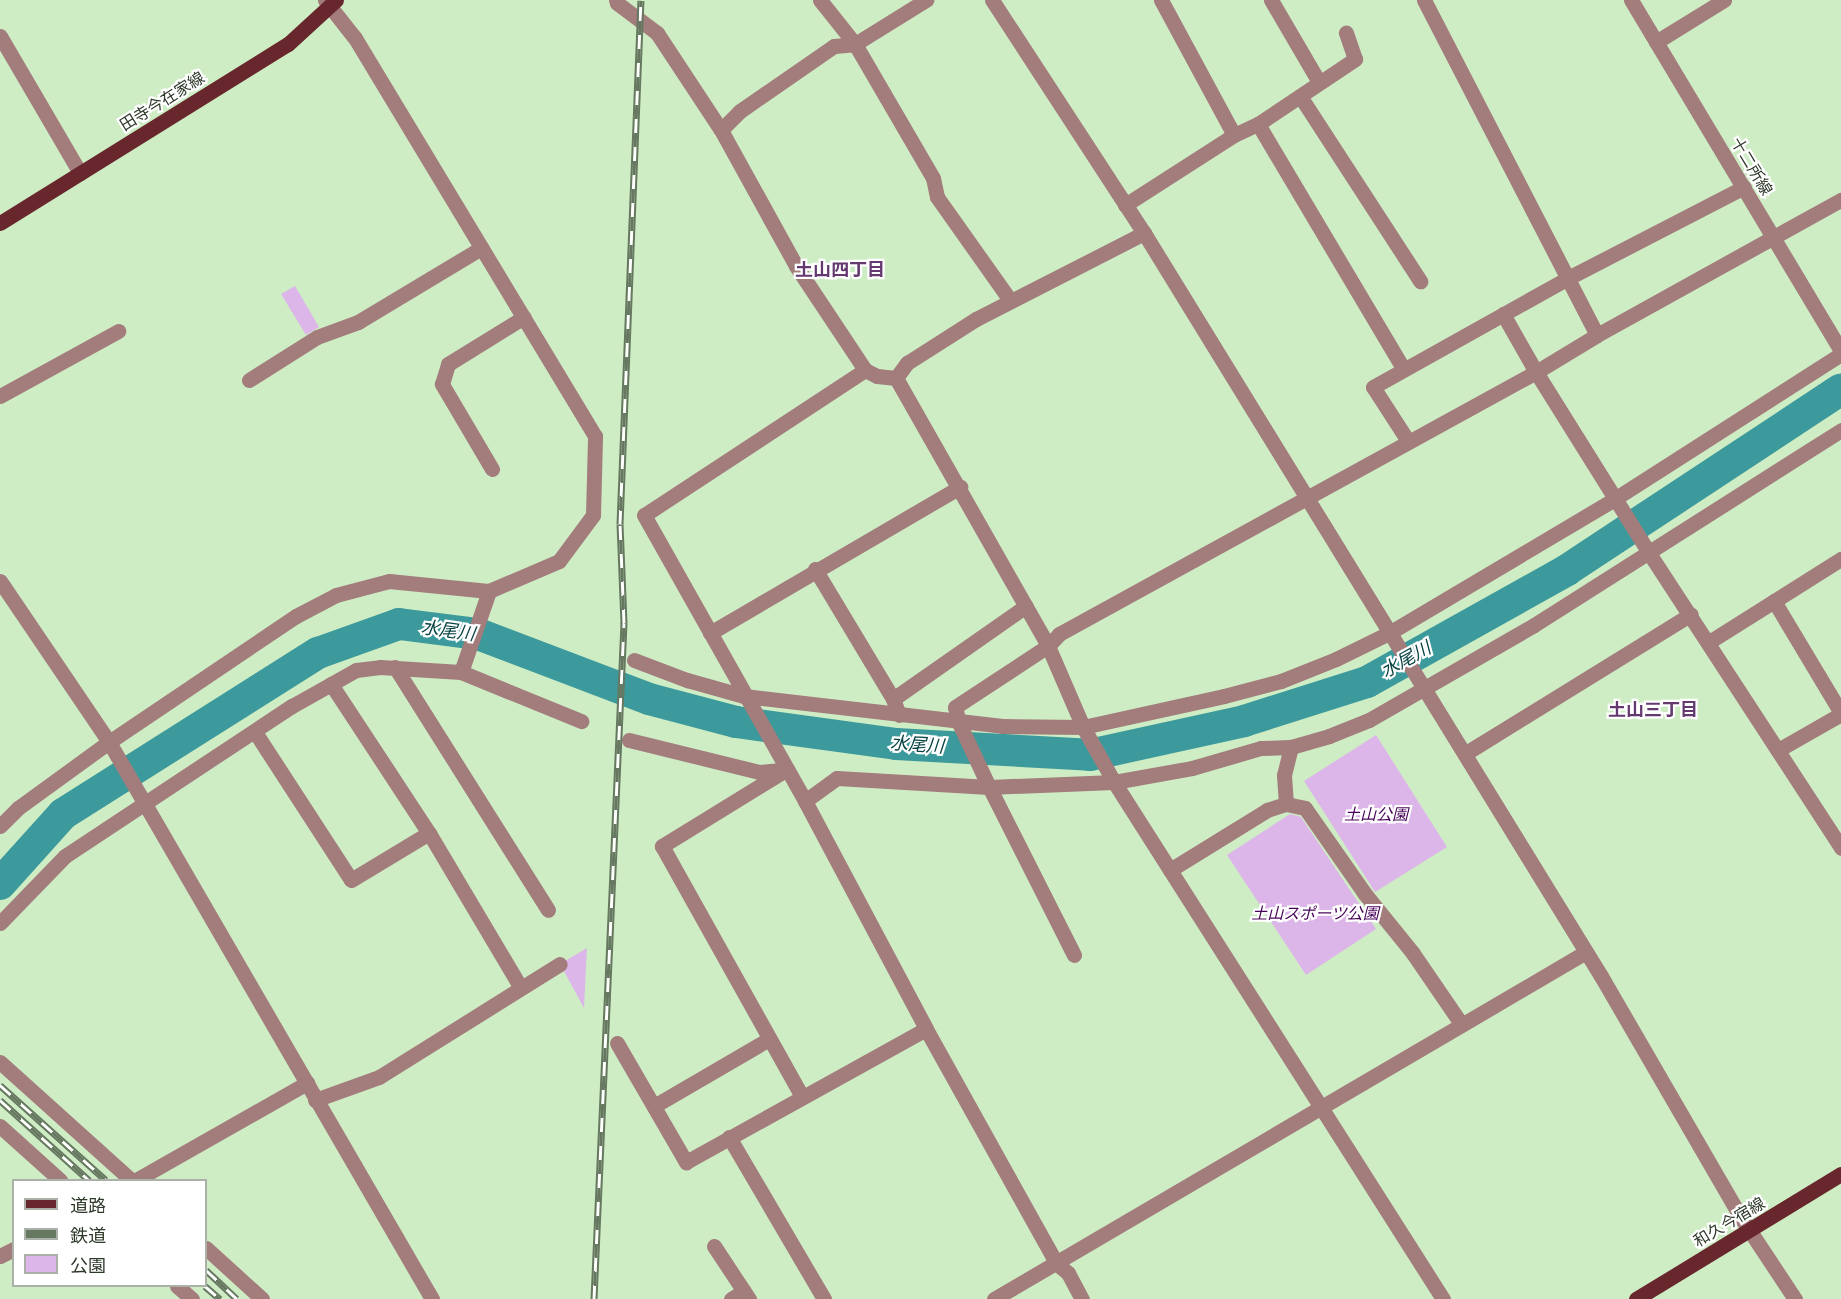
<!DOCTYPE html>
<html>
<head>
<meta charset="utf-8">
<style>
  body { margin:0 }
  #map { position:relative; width:1841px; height:1299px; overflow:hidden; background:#cfedc5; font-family:"Source Serif 4","Noto Sans JP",serif }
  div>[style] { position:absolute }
  .green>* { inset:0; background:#dcb6e8 }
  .river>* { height:32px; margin:-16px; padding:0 16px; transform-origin:16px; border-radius:16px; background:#3d9a9c }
  .minor>* { height:15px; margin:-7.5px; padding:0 7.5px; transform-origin:7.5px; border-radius:7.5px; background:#a37c7c }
  .major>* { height:15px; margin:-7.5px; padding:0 7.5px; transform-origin:7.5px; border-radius:7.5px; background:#67272c }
  .rail>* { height:7px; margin-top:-3.5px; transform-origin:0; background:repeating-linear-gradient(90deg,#fff 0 14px,#667860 0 28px); box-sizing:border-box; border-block:2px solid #667860 }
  span { translate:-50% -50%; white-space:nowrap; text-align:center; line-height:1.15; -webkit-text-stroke:4.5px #fff; paint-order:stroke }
  .street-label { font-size:16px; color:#2d3929 }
  .park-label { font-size:16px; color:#470458; font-style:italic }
  .neighbourhood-label { font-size:18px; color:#633970; font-weight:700 }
  .water-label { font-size:18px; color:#094344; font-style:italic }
  .legend { position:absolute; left:12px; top:1179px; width:195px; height:108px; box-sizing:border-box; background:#fff; border:2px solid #abb0a9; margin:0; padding:8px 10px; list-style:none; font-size:18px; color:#2d3929 }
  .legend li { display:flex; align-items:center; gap:12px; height:30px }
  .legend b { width:30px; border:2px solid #abb0a9 }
</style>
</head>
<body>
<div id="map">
  <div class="green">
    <div style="clip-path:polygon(295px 286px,319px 327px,306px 335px,281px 294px)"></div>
    <div style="clip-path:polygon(1376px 735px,1447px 847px,1375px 892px,1304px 781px)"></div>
    <div style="clip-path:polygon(1290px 814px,1301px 817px,1376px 929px,1306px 975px,1227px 855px)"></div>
    <div style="clip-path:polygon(587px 948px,584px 1008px,560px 964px)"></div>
  </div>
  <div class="river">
    <div style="left:0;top:884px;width:94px;rotate:-48deg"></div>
    <div style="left:63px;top:814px;width:302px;rotate:-32.3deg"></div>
    <div style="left:318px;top:653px;width:86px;rotate:-19.7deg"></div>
    <div style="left:399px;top:624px;width:80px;rotate:7.2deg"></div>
    <div style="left:478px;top:634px;width:183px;rotate:20.8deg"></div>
    <div style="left:649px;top:699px;width:90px;rotate:14.8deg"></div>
    <div style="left:736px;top:722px;width:162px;rotate:7.8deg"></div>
    <div style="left:896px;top:744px;width:194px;rotate:3.2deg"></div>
    <div style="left:1090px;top:755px;width:158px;rotate:-12.4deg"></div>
    <div style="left:1244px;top:721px;width:129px;rotate:-17.6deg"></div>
    <div style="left:1367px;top:682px;width:229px;rotate:-29.2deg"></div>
    <div style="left:1567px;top:570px;width:328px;rotate:-33.4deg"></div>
  </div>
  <div class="minor">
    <div style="left:616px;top:0;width:3px;rotate:72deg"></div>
    <div style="left:617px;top:3px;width:50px;rotate:36.9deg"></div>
    <div style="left:657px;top:33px;width:116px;rotate:56.6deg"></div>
    <div style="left:721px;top:130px;width:155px;rotate:61.1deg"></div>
    <div style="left:796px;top:266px;width:125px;rotate:56.4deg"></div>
    <div style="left:865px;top:370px;width:13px;rotate:27deg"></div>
    <div style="left:877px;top:376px;width:19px;rotate:6deg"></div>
    <div style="left:820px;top:0;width:56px;rotate:51.5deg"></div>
    <div style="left:855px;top:44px;width:155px;rotate:59.8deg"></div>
    <div style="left:933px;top:178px;width:19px;rotate:78deg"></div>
    <div style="left:937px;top:197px;width:126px;rotate:54.7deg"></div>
    <div style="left:992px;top:0;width:278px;rotate:56.9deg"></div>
    <div style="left:1144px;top:233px;width:872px;rotate:58.41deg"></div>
    <div style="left:1601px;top:976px;width:277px;rotate:59.9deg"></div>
    <div style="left:1740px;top:1216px;width:100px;rotate:56.5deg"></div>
    <div style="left:1161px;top:0;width:153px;rotate:61.6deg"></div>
    <div style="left:1271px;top:0;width:95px;rotate:59.7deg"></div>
    <div style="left:1424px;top:0;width:377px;rotate:62.7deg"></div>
    <div style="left:1631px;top:0;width:409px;rotate:59.1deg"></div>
    <div style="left:0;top:36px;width:159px;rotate:59.7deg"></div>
    <div style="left:1656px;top:42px;width:80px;rotate:-31.7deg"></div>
    <div style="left:1300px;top:96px;width:221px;rotate:57deg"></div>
    <div style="left:1258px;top:124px;width:284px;rotate:59.3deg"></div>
    <div style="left:721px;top:130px;width:27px;rotate:-45deg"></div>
    <div style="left:740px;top:111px;width:114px;rotate:-34.7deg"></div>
    <div style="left:834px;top:46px;width:21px;rotate:-5deg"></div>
    <div style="left:855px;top:44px;width:84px;rotate:-31.8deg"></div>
    <div style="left:1125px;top:205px;width:130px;rotate:-32.7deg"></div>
    <div style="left:1234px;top:135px;width:26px;rotate:-25deg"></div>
    <div style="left:1258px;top:124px;width:117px;rotate:-33.8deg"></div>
    <div style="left:1355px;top:59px;width:28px;rotate:-109deg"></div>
    <div style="left:1503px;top:314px;width:67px;rotate:60.4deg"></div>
    <div style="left:1536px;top:372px;width:213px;rotate:58deg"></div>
    <div style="left:1649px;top:553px;width:352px;rotate:56.9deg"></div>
    <div style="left:865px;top:370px;width:264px;rotate:146.7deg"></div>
    <div style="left:644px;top:515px;width:328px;rotate:60.6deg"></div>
    <div style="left:805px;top:801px;width:258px;rotate:62deg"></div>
    <div style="left:926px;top:1029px;width:268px;rotate:60.9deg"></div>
    <div style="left:1056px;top:1263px;width:16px;rotate:40deg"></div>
    <div style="left:1068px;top:1273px;width:30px;rotate:62deg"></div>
    <div style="left:896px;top:378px;width:308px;rotate:60.4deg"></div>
    <div style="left:1048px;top:646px;width:88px;rotate:66.6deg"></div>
    <div style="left:1083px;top:727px;width:63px;rotate:60.6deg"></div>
    <div style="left:1114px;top:782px;width:613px;rotate:57.53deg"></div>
    <div style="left:896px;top:378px;width:19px;rotate:-54deg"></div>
    <div style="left:907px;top:363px;width:82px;rotate:-32.5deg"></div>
    <div style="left:976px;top:319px;width:189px;rotate:-27.1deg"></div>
    <div style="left:249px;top:380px;width:80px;rotate:-32.3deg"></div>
    <div style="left:317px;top:337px;width:44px;rotate:-20.1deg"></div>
    <div style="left:358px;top:322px;width:144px;rotate:-31deg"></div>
    <div style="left:0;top:396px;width:135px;rotate:-28.8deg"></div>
    <div style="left:1408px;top:441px;width:64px;rotate:-122.9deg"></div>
    <div style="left:1373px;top:387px;width:223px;rotate:-29.2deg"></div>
    <div style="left:1568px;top:278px;width:198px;rotate:-27.3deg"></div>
    <div style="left:492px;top:469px;width:99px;rotate:-120.5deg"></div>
    <div style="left:442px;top:384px;width:21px;rotate:-73deg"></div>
    <div style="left:448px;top:364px;width:89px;rotate:-31.7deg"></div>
    <div style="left:815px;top:569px;width:152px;rotate:59deg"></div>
    <div style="left:893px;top:699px;width:17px;rotate:69deg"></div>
    <div style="left:0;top:581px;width:194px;rotate:55.9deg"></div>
    <div style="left:109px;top:742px;width:644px;rotate:59.89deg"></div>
    <div style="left:1774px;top:601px;width:131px;rotate:59.1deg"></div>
    <div style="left:710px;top:633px;width:290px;rotate:-30.3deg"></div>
    <div style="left:1709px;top:642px;width:156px;rotate:-32.2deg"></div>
    <div style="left:634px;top:660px;width:57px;rotate:20.7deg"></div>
    <div style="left:687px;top:680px;width:59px;rotate:15.7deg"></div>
    <div style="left:744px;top:696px;width:260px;rotate:6.6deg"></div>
    <div style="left:1002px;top:726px;width:81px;rotate:0.7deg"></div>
    <div style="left:1083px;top:727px;width:144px;rotate:-12.4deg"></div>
    <div style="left:1224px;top:696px;width:59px;rotate:-14.7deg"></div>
    <div style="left:1281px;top:681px;width:59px;rotate:-21.8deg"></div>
    <div style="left:1336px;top:659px;width:59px;rotate:-26.1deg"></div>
    <div style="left:1389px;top:633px;width:264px;rotate:-30.7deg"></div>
    <div style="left:1616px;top:498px;width:267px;rotate:-32.6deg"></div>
    <div style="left:395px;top:667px;width:287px;rotate:57.8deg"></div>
    <div style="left:461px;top:672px;width:86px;rotate:-70.9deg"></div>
    <div style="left:331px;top:684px;width:178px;rotate:56.7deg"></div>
    <div style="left:429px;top:833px;width:178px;rotate:59.3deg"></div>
    <div style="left:893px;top:699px;width:162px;rotate:-35deg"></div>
    <div style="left:255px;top:732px;width:176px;rotate:57deg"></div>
    <div style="left:351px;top:880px;width:91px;rotate:-31.1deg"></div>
    <div style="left:629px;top:740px;width:134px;rotate:13.8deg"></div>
    <div style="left:759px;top:772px;width:22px;rotate:-5deg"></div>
    <div style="left:1778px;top:750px;width:73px;rotate:-29.7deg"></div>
    <div style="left:1466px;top:753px;width:264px;rotate:-31.7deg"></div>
    <div style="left:787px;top:769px;width:147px;rotate:148.4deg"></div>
    <div style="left:662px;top:846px;width:287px;rotate:60.8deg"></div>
    <div style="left:805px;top:801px;width:39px;rotate:-36deg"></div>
    <div style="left:837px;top:778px;width:152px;rotate:3.4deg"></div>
    <div style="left:989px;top:787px;width:125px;rotate:-2.3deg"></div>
    <div style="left:1114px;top:782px;width:79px;rotate:-10.2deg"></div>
    <div style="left:1192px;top:768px;width:72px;rotate:-16.2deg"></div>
    <div style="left:1261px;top:748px;width:30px;rotate:-2deg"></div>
    <div style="left:1291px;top:747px;width:40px;rotate:-16deg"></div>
    <div style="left:1329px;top:736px;width:43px;rotate:-21.8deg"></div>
    <div style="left:1369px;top:720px;width:190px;rotate:-29.9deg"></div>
    <div style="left:1534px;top:625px;width:364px;rotate:-32.4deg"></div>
    <div style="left:1286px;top:804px;width:29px;rotate:-94deg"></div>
    <div style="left:1284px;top:775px;width:29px;rotate:-76deg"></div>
    <div style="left:0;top:826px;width:25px;rotate:-45deg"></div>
    <div style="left:18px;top:808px;width:112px;rotate:-36deg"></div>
    <div style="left:109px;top:742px;width:225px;rotate:-34deg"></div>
    <div style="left:296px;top:616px;width:45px;rotate:-27.7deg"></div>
    <div style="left:336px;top:595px;width:55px;rotate:-14.8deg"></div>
    <div style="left:389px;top:581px;width:100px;rotate:5.7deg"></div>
    <div style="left:489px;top:591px;width:76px;rotate:-23.2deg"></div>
    <div style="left:559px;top:561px;width:57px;rotate:-53.5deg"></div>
    <div style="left:593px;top:515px;width:79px;rotate:-88.5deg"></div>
    <div style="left:595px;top:436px;width:466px;rotate:-121.1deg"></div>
    <div style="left:354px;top:37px;width:47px;rotate:-128.1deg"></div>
    <div style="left:1170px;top:870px;width:114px;rotate:-31.7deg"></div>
    <div style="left:1267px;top:810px;width:20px;rotate:-18deg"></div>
    <div style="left:1286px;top:804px;width:19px;rotate:12deg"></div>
    <div style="left:1305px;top:808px;width:105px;rotate:55.1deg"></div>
    <div style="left:1365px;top:894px;width:75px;rotate:51deg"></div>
    <div style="left:1412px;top:952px;width:88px;rotate:55.6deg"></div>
    <div style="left:0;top:923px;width:93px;rotate:-45.9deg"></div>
    <div style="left:65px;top:856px;width:272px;rotate:-33.5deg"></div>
    <div style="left:292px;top:706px;width:73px;rotate:-29.4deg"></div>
    <div style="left:356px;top:670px;width:24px;rotate:-7deg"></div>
    <div style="left:380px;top:667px;width:81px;rotate:3.5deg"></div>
    <div style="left:461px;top:672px;width:130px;rotate:22.2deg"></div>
    <div style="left:1074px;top:955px;width:188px;rotate:-116.8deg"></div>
    <div style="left:989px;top:787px;width:71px;rotate:-115.1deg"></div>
    <div style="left:959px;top:723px;width:16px;rotate:-104deg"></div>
    <div style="left:955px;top:707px;width:111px;rotate:-33.3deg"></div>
    <div style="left:1048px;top:646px;width:16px;rotate:-47deg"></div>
    <div style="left:1059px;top:634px;width:544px;rotate:-28.78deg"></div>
    <div style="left:1536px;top:372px;width:71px;rotate:-31.2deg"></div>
    <div style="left:1597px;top:335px;width:279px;rotate:-29deg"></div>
    <div style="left:617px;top:1043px;width:138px;rotate:59.9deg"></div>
    <div style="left:686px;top:1162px;width:274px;rotate:-29deg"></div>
    <div style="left:0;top:1062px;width:176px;rotate:42deg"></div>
    <div style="left:315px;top:1100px;width:68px;rotate:-19.8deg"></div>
    <div style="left:379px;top:1077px;width:213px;rotate:-32deg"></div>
    <div style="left:654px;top:1106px;width:133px;rotate:-30.2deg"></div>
    <div style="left:0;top:1126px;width:81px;rotate:42deg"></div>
    <div style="left:729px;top:1137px;width:188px;rotate:59.6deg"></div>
    <div style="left:136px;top:1180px;width:197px;rotate:-29.6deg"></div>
    <div style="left:714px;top:1246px;width:64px;rotate:56.6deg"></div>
    <div style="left:206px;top:1248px;width:76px;rotate:42.3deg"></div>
    <div style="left:0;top:1256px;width:16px;rotate:-27deg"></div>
    <div style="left:177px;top:1286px;width:20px;rotate:41deg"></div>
    <div style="left:731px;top:1299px;width:15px;rotate:-32deg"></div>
    <div style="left:994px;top:1299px;width:686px;rotate:-30.38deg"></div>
  </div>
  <div class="major">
    <div style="left:0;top:223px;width:339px;rotate:-31.9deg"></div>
    <div style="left:288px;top:44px;width:65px;rotate:-42.5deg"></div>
    <div style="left:1636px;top:1299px;width:240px;rotate:-31.4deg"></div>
  </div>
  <div class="rail">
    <div style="left:0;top:1085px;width:142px;rotate:41.9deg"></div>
    <div style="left:0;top:1100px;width:120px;rotate:42deg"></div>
    <div style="left:206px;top:1270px;width:42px;rotate:43.1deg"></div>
    <div style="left:205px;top:1286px;width:20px;rotate:41deg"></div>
    <div style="left:594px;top:1299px;width:677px;rotate:-87.46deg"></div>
    <div style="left:624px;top:623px;width:99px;rotate:-92.3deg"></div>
    <div style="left:620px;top:524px;width:524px;rotate:-87.71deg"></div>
  </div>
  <div class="street-label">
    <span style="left:162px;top:101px;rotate:-32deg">田寺今在家線</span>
    <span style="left:1752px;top:166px;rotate:59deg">十二所線</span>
    <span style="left:1729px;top:1222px;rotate:-31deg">和久今宿線</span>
  </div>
  <div class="park-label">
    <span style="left:1376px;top:814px">土山公園</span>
    <span style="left:1315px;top:913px">土山スポーツ公園</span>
  </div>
  <div class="neighbourhood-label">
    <span style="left:840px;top:270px">土山四丁目</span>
    <span style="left:1653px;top:710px">土山三丁目</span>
  </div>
  <div class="water-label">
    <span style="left:448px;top:631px;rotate:8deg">水尾川</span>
    <span style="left:1406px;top:660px;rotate:-29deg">水尾川</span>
    <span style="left:917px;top:745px;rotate:4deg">水尾川</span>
  </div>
  <ul class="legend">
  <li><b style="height:8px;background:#67272c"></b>道路</li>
  <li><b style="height:8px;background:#667860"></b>鉄道</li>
  <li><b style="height:16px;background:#dcb6e8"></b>公園</li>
  </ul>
</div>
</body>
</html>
